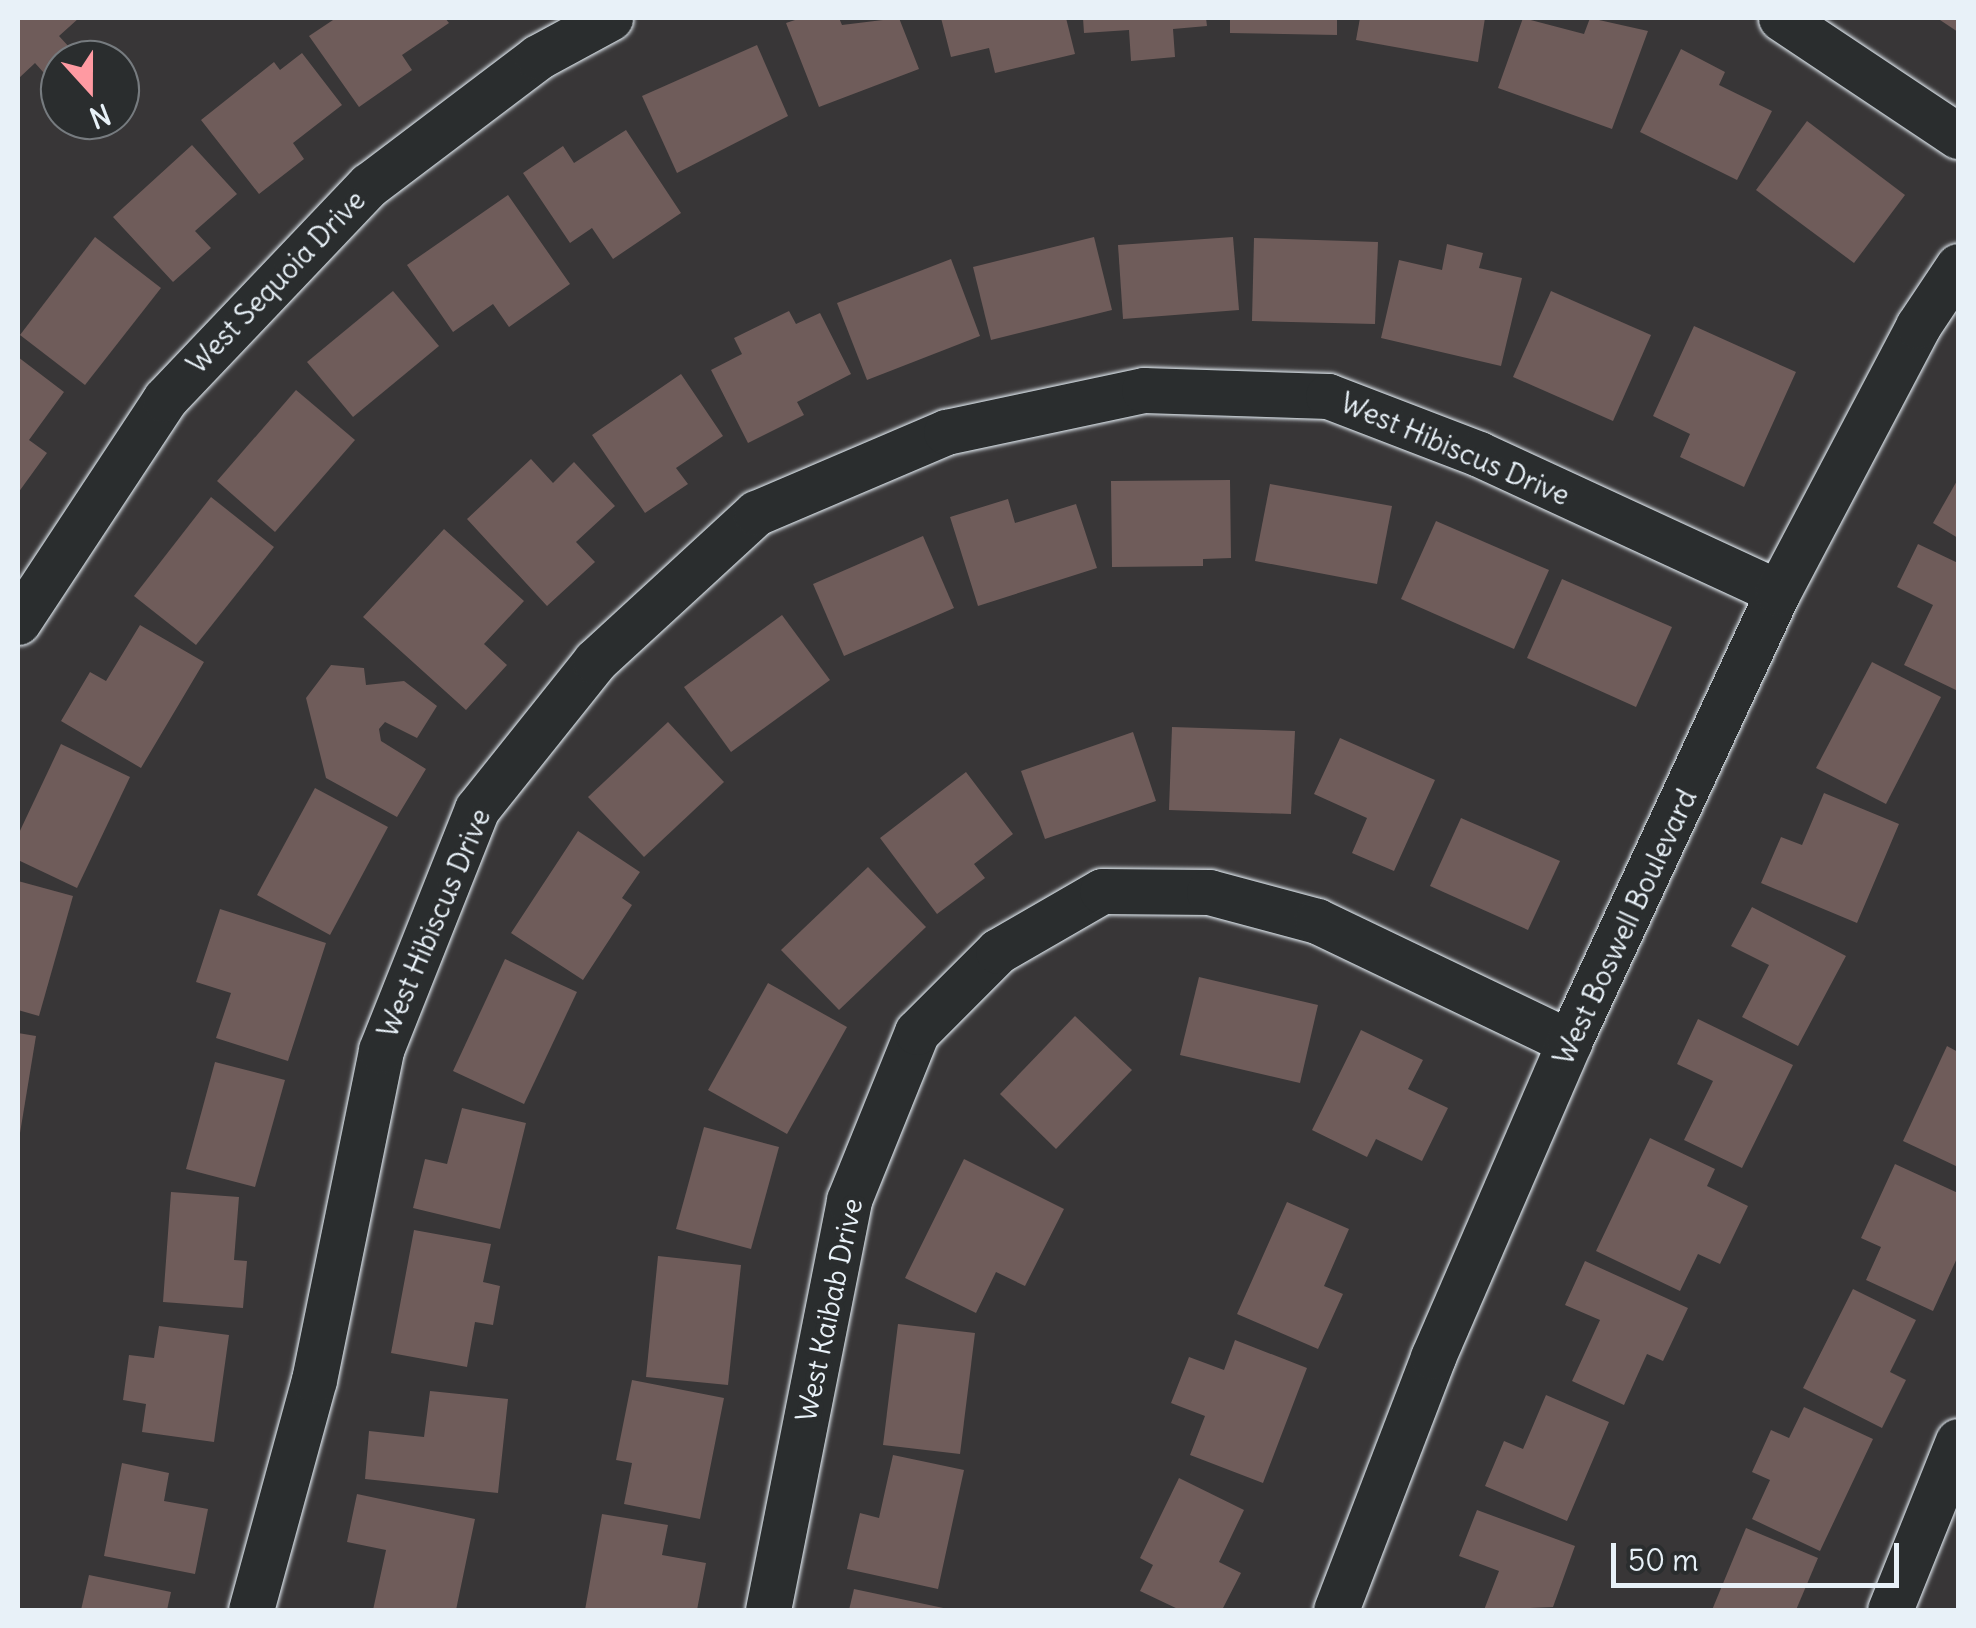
<!DOCTYPE html>
<html>
<head>
<meta charset="utf-8">
<style>
  body { margin:0 }
  #map { position:relative; width:1976px; height:1628px; overflow:hidden; background:#383637; font-family:Delius,sans-serif }
  div>[style] { position:absolute }
  .building>* { inset:0; background:#6f5c5a }
  .roads { filter:drop-shadow(0 0 2px #e8f1f8) drop-shadow(0 0 2px #e8f1f8) }
  .minor>* { height:45px; margin:-22.5px; padding:0 22.5px; transform-origin:22.5px; border-radius:22.5px; background:#2a2d2e }
  span { translate:-50% -50%; white-space:nowrap; text-align:center; line-height:1.15; -webkit-text-stroke:10px #2a2d2e; paint-order:stroke }
  .street-label { font-size:28px; color:#e8f1f8 }
  .frame { position:absolute; inset:0; border:20px solid #e8f1f8; pointer-events:none }
  .north { position:absolute; left:40px; top:40px; width:100px; height:100px; box-sizing:border-box; background:#2a2d2e; border:2px solid #767b7f; border-radius:50%; rotate:159deg; font-size:28px; font-weight:700; line-height:40px; text-align:center; color:#e8f1f8 }
  .north::after { content:''; display:block; margin:auto; width:35px; height:45px; background:#ff9aa2; clip-path:polygon(50% 0,100% 100%,50% 72%,0 100%) }
  .scale { position:absolute; left:1611px; top:1543px; width:288px; height:45px; box-sizing:border-box; border:5px solid #e8f1f8; border-top:0; padding-left:12px; font-size:30px; line-height:35px; white-space:nowrap; color:#e8f1f8; -webkit-text-stroke:8px #2a2d2e; paint-order:stroke }
</style>
</head>
<body>
<div id="map">
  <div class="building">
    <div style="clip-path:polygon(18px 18px,79px 18px,59px 36px,81px 60px,60px 60px,53px 83px,35px 63px,18px 79px)"></div>
    <div style="clip-path:polygon(336px 18px,445px 18px,449px 23px,402px 55px,412px 70px,359px 107px,309px 36px)"></div>
    <div style="clip-path:polygon(801px 18px,839px 18px,842px 25px,899px 18px,919px 69px,819px 107px,786px 23px)"></div>
    <div style="clip-path:polygon(941px 18px,1066px 18px,1075px 54px,995px 73px,989px 48px,951px 57px)"></div>
    <div style="clip-path:polygon(1083px 18px,1206px 18px,1207px 26px,1173px 29px,1175px 57px,1131px 61px,1129px 30px,1084px 33px)"></div>
    <div style="clip-path:polygon(1230px 18px,1337px 18px,1337px 35px,1230px 33px)"></div>
    <div style="clip-path:polygon(1360px 18px,1485px 18px,1478px 62px,1356px 40px)"></div>
    <div style="clip-path:polygon(1523px 18px,1584px 34px,1590px 18px,1648px 31px,1612px 129px,1498px 88px)"></div>
    <div style="clip-path:polygon(1937px 18px,1958px 18px,1958px 32px)"></div>
    <div style="clip-path:polygon(757px 45px,788px 116px,677px 173px,642px 96px)"></div>
    <div style="clip-path:polygon(1681px 49px,1725px 72px,1719px 85px,1772px 111px,1737px 180px,1640px 132px)"></div>
    <div style="clip-path:polygon(302px 53px,342px 105px,293px 143px,304px 159px,259px 194px,201px 120px,274px 62px,280px 70px)"></div>
    <div style="clip-path:polygon(1807px 121px,1905px 195px,1854px 263px,1756px 190px)"></div>
    <div style="clip-path:polygon(626px 130px,681px 213px,613px 259px,592px 228px,570px 243px,523px 173px,563px 146px,574px 163px)"></div>
    <div style="clip-path:polygon(192px 145px,237px 194px,195px 231px,211px 248px,173px 282px,113px 217px)"></div>
    <div style="clip-path:polygon(508px 195px,570px 284px,509px 327px,493px 304px,453px 332px,407px 265px)"></div>
    <div style="clip-path:polygon(95px 237px,161px 288px,85px 385px,20px 335px)"></div>
    <div style="clip-path:polygon(1094px 237px,1112px 310px,991px 340px,973px 267px)"></div>
    <div style="clip-path:polygon(1233px 237px,1239px 310px,1123px 319px,1118px 245px)"></div>
    <div style="clip-path:polygon(1254px 238px,1378px 242px,1375px 324px,1252px 321px)"></div>
    <div style="clip-path:polygon(1447px 244px,1483px 253px,1479px 268px,1522px 278px,1501px 366px,1381px 338px,1399px 260px,1442px 270px)"></div>
    <div style="clip-path:polygon(951px 259px,980px 336px,867px 380px,837px 303px)"></div>
    <div style="clip-path:polygon(393px 291px,439px 346px,353px 417px,307px 362px)"></div>
    <div style="clip-path:polygon(1551px 291px,1651px 335px,1613px 421px,1513px 377px)"></div>
    <div style="clip-path:polygon(789px 311px,796px 324px,820px 313px,851px 374px,797px 402px,804px 415px,748px 443px,711px 370px,742px 354px,734px 338px)"></div>
    <div style="clip-path:polygon(1694px 326px,1796px 372px,1744px 487px,1680px 457px,1690px 434px,1653px 416px)"></div>
    <div style="clip-path:polygon(18px 357px,64px 392px,29px 440px,47px 453px,18px 493px)"></div>
    <div style="clip-path:polygon(681px 374px,723px 436px,676px 468px,688px 484px,645px 513px,592px 435px)"></div>
    <div style="clip-path:polygon(296px 390px,355px 440px,275px 532px,217px 481px)"></div>
    <div style="clip-path:polygon(531px 459px,553px 483px,574px 462px,615px 506px,576px 542px,595px 562px,547px 606px,467px 519px)"></div>
    <div style="clip-path:polygon(1958px 479px,1958px 538px,1933px 523px)"></div>
    <div style="clip-path:polygon(1230px 480px,1231px 558px,1203px 559px,1203px 566px,1112px 567px,1111px 481px)"></div>
    <div style="clip-path:polygon(1270px 484px,1392px 506px,1377px 584px,1255px 561px)"></div>
    <div style="clip-path:polygon(211px 497px,274px 547px,196px 645px,134px 596px)"></div>
    <div style="clip-path:polygon(1008px 499px,1015px 523px,1076px 504px,1097px 568px,978px 606px,950px 517px)"></div>
    <div style="clip-path:polygon(1436px 521px,1549px 570px,1514px 649px,1401px 599px)"></div>
    <div style="clip-path:polygon(444px 529px,524px 601px,484px 644px,507px 665px,466px 710px,363px 617px)"></div>
    <div style="clip-path:polygon(923px 536px,954px 608px,844px 656px,813px 584px)"></div>
    <div style="clip-path:polygon(1918px 544px,1958px 563px,1958px 691px,1904px 665px,1933px 605px,1897px 587px)"></div>
    <div style="clip-path:polygon(1562px 579px,1672px 627px,1636px 707px,1527px 658px)"></div>
    <div style="clip-path:polygon(782px 615px,830px 680px,731px 752px,684px 687px)"></div>
    <div style="clip-path:polygon(140px 625px,204px 662px,141px 768px,61px 721px,90px 672px,106px 681px)"></div>
    <div style="clip-path:polygon(1872px 662px,1941px 697px,1886px 804px,1816px 768px)"></div>
    <div style="clip-path:polygon(331px 665px,364px 668px,366px 685px,404px 681px,437px 706px,417px 738px,385px 722px,379px 729px,381px 741px,426px 769px,397px 817px,326px 778px,306px 698px)"></div>
    <div style="clip-path:polygon(668px 722px,724px 782px,644px 857px,588px 797px)"></div>
    <div style="clip-path:polygon(1172px 727px,1295px 731px,1291px 814px,1169px 810px)"></div>
    <div style="clip-path:polygon(1133px 732px,1156px 801px,1045px 839px,1021px 771px)"></div>
    <div style="clip-path:polygon(1340px 738px,1435px 780px,1394px 871px,1352px 853px,1367px 818px,1314px 794px)"></div>
    <div style="clip-path:polygon(61px 744px,130px 777px,77px 888px,18px 860px,18px 835px)"></div>
    <div style="clip-path:polygon(966px 772px,1013px 834px,974px 864px,985px 878px,937px 914px,880px 838px)"></div>
    <div style="clip-path:polygon(315px 788px,388px 827px,330px 935px,257px 895px)"></div>
    <div style="clip-path:polygon(1824px 793px,1899px 824px,1857px 923px,1761px 883px,1781px 837px,1802px 845px)"></div>
    <div style="clip-path:polygon(1461px 818px,1560px 861px,1528px 930px,1430px 886px)"></div>
    <div style="clip-path:polygon(578px 831px,640px 872px,622px 898px,632px 905px,583px 980px,511px 933px)"></div>
    <div style="clip-path:polygon(868px 867px,926px 927px,839px 1010px,781px 950px)"></div>
    <div style="clip-path:polygon(18px 881px,73px 896px,39px 1016px,18px 1010px)"></div>
    <div style="clip-path:polygon(1752px 907px,1846px 956px,1798px 1046px,1742px 1017px,1769px 965px,1731px 946px)"></div>
    <div style="clip-path:polygon(220px 909px,326px 943px,288px 1061px,216px 1038px,231px 993px,196px 982px)"></div>
    <div style="clip-path:polygon(505px 959px,577px 992px,524px 1104px,453px 1071px)"></div>
    <div style="clip-path:polygon(1199px 977px,1318px 1005px,1300px 1083px,1180px 1055px)"></div>
    <div style="clip-path:polygon(768px 983px,847px 1027px,787px 1134px,708px 1090px)"></div>
    <div style="clip-path:polygon(1075px 1016px,1132px 1070px,1056px 1149px,1000px 1094px)"></div>
    <div style="clip-path:polygon(1698px 1019px,1793px 1065px,1742px 1168px,1684px 1140px,1713px 1081px,1677px 1064px)"></div>
    <div style="clip-path:polygon(1361px 1030px,1423px 1060px,1408px 1089px,1448px 1108px,1422px 1161px,1376px 1139px,1367px 1157px,1312px 1130px)"></div>
    <div style="clip-path:polygon(18px 1033px,36px 1036px,20px 1133px,18px 1133px)"></div>
    <div style="clip-path:polygon(1947px 1046px,1958px 1052px,1958px 1167px,1903px 1141px)"></div>
    <div style="clip-path:polygon(215px 1062px,285px 1080px,255px 1187px,186px 1169px)"></div>
    <div style="clip-path:polygon(462px 1108px,526px 1123px,500px 1229px,413px 1208px,425px 1159px,447px 1164px)"></div>
    <div style="clip-path:polygon(704px 1127px,779px 1147px,751px 1249px,676px 1229px)"></div>
    <div style="clip-path:polygon(1650px 1138px,1715px 1169px,1707px 1186px,1748px 1206px,1720px 1264px,1698px 1254px,1680px 1291px,1596px 1251px)"></div>
    <div style="clip-path:polygon(964px 1159px,1064px 1209px,1025px 1286px,996px 1272px,976px 1313px,905px 1278px)"></div>
    <div style="clip-path:polygon(1895px 1164px,1958px 1193px,1958px 1256px,1933px 1311px,1866px 1280px,1881px 1247px,1861px 1238px)"></div>
    <div style="clip-path:polygon(171px 1192px,239px 1197px,234px 1260px,247px 1261px,243px 1308px,163px 1302px)"></div>
    <div style="clip-path:polygon(1287px 1202px,1349px 1229px,1324px 1286px,1343px 1294px,1318px 1349px,1237px 1314px)"></div>
    <div style="clip-path:polygon(414px 1230px,491px 1244px,483px 1282px,500px 1286px,493px 1325px,475px 1322px,467px 1367px,391px 1353px)"></div>
    <div style="clip-path:polygon(658px 1256px,741px 1265px,728px 1385px,646px 1377px)"></div>
    <div style="clip-path:polygon(1585px 1261px,1688px 1308px,1663px 1361px,1647px 1354px,1624px 1405px,1572px 1381px,1600px 1320px,1565px 1305px)"></div>
    <div style="clip-path:polygon(1853px 1289px,1916px 1320px,1890px 1372px,1906px 1380px,1882px 1428px,1803px 1388px)"></div>
    <div style="clip-path:polygon(898px 1324px,975px 1333px,960px 1454px,883px 1445px)"></div>
    <div style="clip-path:polygon(159px 1326px,229px 1335px,214px 1442px,142px 1432px,146px 1404px,123px 1400px,129px 1355px,154px 1358px)"></div>
    <div style="clip-path:polygon(1235px 1340px,1307px 1368px,1263px 1483px,1190px 1455px,1205px 1416px,1171px 1403px,1189px 1357px,1224px 1370px)"></div>
    <div style="clip-path:polygon(632px 1380px,724px 1398px,700px 1519px,624px 1504px,632px 1463px,616px 1460px)"></div>
    <div style="clip-path:polygon(430px 1391px,508px 1399px,498px 1493px,365px 1479px,369px 1431px,424px 1437px)"></div>
    <div style="clip-path:polygon(1546px 1395px,1609px 1422px,1567px 1521px,1485px 1486px,1504px 1441px,1523px 1449px)"></div>
    <div style="clip-path:polygon(1804px 1407px,1873px 1439px,1820px 1551px,1752px 1519px,1770px 1480px,1752px 1472px,1771px 1430px,1789px 1438px)"></div>
    <div style="clip-path:polygon(893px 1455px,964px 1470px,938px 1589px,847px 1569px,860px 1513px,879px 1518px)"></div>
    <div style="clip-path:polygon(122px 1463px,169px 1473px,164px 1501px,208px 1509px,195px 1574px,104px 1556px)"></div>
    <div style="clip-path:polygon(1179px 1478px,1244px 1510px,1219px 1562px,1241px 1573px,1222px 1610px,1180px 1610px,1140px 1591px,1153px 1565px,1140px 1558px)"></div>
    <div style="clip-path:polygon(357px 1494px,475px 1519px,456px 1610px,373px 1610px,386px 1550px,347px 1542px)"></div>
    <div style="clip-path:polygon(1477px 1510px,1575px 1546px,1553px 1607px,1484px 1610px,1499px 1571px,1459px 1556px)"></div>
    <div style="clip-path:polygon(602px 1514px,668px 1525px,662px 1555px,706px 1563px,697px 1610px,585px 1610px)"></div>
    <div style="clip-path:polygon(1746px 1528px,1818px 1558px,1796px 1610px,1712px 1610px)"></div>
    <div style="clip-path:polygon(89px 1575px,171px 1592px,167px 1610px,81px 1610px)"></div>
    <div style="clip-path:polygon(854px 1589px,948px 1609px,948px 1610px,849px 1610px)"></div>
  </div>
  <div class="roads">
    <div class="minor">
      <div style="left:1781px;top:18px;width:213px;rotate:33.7deg"></div>
      <div style="left:18px;top:622px;width:267px;rotate:-56.6deg"></div>
      <div style="left:165px;top:399px;width:296px;rotate:-46.4deg"></div>
      <div style="left:369px;top:185px;width:212px;rotate:-37.1deg"></div>
      <div style="left:538px;top:57px;width:82px;rotate:-28.4deg"></div>
      <div style="left:251px;top:1610px;width:238px;rotate:-74.7deg"></div>
      <div style="left:314px;top:1380px;width:337px;rotate:-78.5deg"></div>
      <div style="left:381px;top:1050px;width:259px;rotate:-68.3deg"></div>
      <div style="left:477px;top:809px;width:189px;rotate:-51.4deg"></div>
      <div style="left:595px;top:661px;width:219px;rotate:-42.6deg"></div>
      <div style="left:756px;top:513px;width:207px;rotate:-23.1deg"></div>
      <div style="left:946px;top:432px;width:202px;rotate:-12deg"></div>
      <div style="left:1144px;top:390px;width:184px;rotate:1.9deg"></div>
      <div style="left:1328px;top:396px;width:162px;rotate:21deg"></div>
      <div style="left:1479px;top:454px;width:329px;rotate:24.8deg"></div>
      <div style="left:768px;top:1610px;width:418px;rotate:-78.8deg"></div>
      <div style="left:849px;top:1200px;width:181px;rotate:-68deg"></div>
      <div style="left:917px;top:1032px;width:115px;rotate:-45deg"></div>
      <div style="left:998px;top:951px;width:120px;rotate:-30deg"></div>
      <div style="left:1102px;top:891px;width:107px;rotate:0.5deg"></div>
      <div style="left:1209px;top:892px;width:112px;rotate:15deg"></div>
      <div style="left:1317px;top:921px;width:280px;rotate:25.6deg"></div>
      <div style="left:1336px;top:1610px;width:271px;rotate:-69deg"></div>
      <div style="left:1433px;top:1357px;width:343px;rotate:-66.6deg"></div>
      <div style="left:1569px;top:1042px;width:496px;rotate:-65.1deg"></div>
      <div style="left:1778px;top:592px;width:301px;rotate:-62.2deg"></div>
      <div style="left:1918px;top:326px;width:72px;rotate:-56.3deg"></div>
      <div style="left:1890px;top:1610px;width:182px;rotate:-68.1deg"></div>
    </div>
  </div>
  <div class="street-label">
    <span style="left:276px;top:282px;rotate:-46deg">West Sequoia Drive</span>
    <span style="left:1455px;top:449px;rotate:23deg">West Hibiscus Drive</span>
    <span style="left:434px;top:923px;rotate:-67deg">West Hibiscus Drive</span>
    <span style="left:1625px;top:927px;rotate:-65deg">West Boswell Boulevard</span>
    <span style="left:829px;top:1310px;rotate:-78deg">West Kaibab Drive</span>
  </div>
  <div class="frame"></div>
  <div class="north">N</div>
  <div class="scale">50 m</div>
</div>
</body>
</html>
